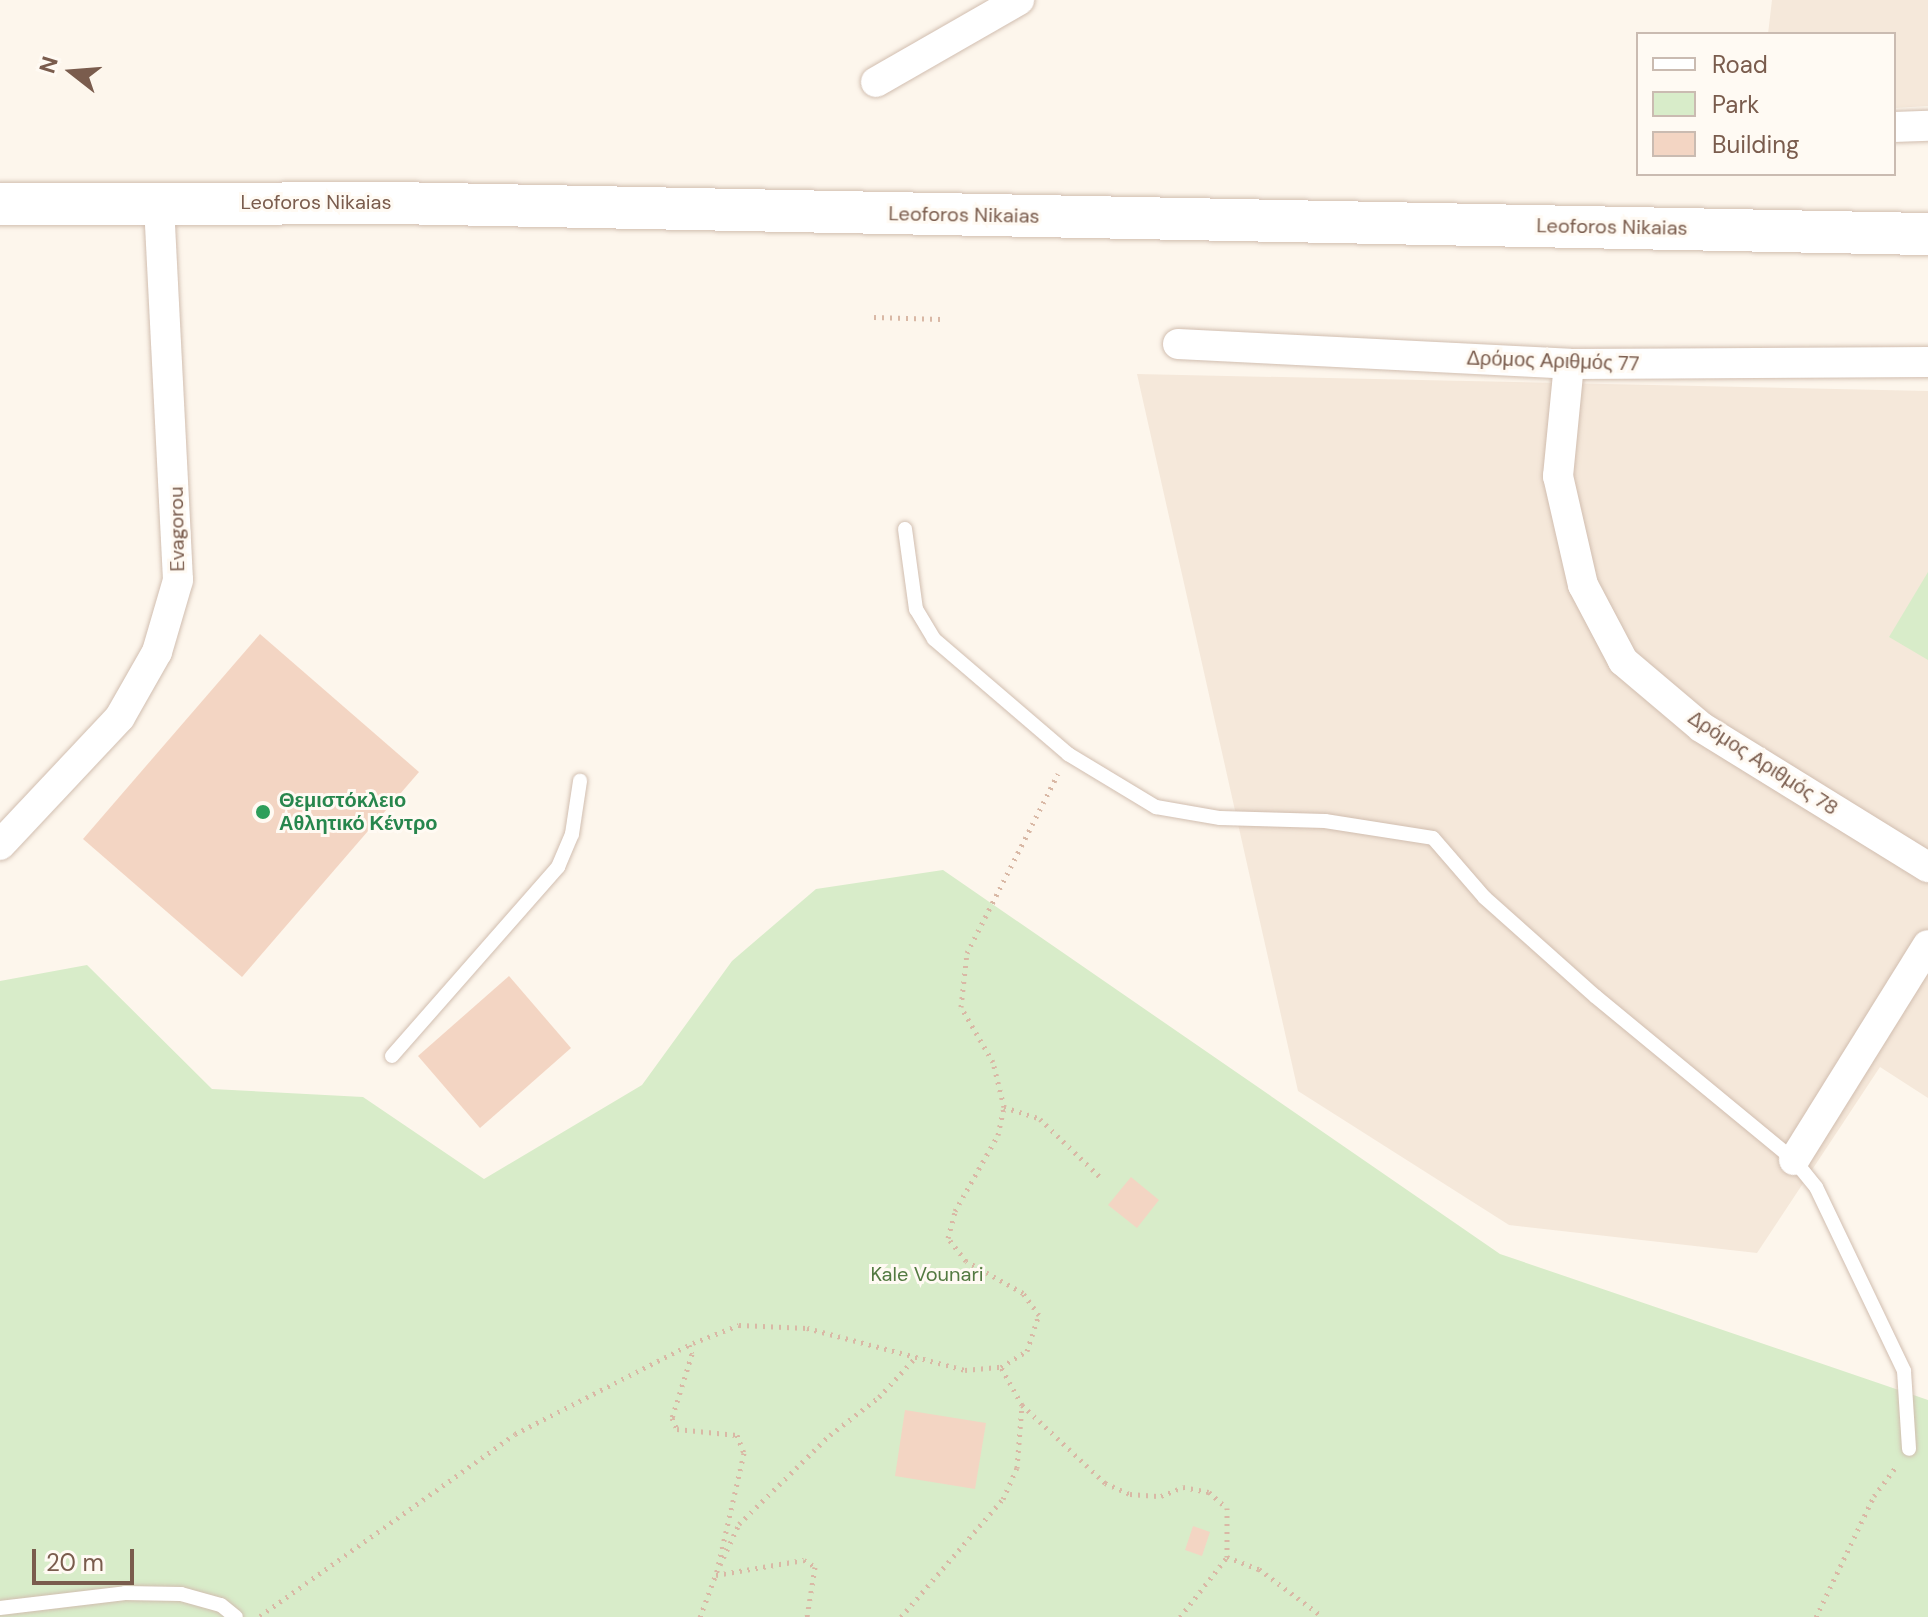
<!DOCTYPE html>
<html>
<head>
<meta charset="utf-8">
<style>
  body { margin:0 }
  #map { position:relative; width:1928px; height:1617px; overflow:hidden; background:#fdf6ec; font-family:"DM Sans",sans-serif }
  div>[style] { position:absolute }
  .residential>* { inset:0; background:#f5e8da }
  .green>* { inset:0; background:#d8ecc9 }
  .building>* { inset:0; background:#f3d5c3 }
  .path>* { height:5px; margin-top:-2.5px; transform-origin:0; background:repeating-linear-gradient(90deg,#d9b8a5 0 2px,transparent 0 8px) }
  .roads { filter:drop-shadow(0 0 2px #d1beb0) drop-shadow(0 0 2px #d1beb0) }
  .service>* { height:14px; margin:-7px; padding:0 7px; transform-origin:7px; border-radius:7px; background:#fff }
  .minor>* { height:30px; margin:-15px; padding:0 15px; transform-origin:15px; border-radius:15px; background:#fff }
  .secondary>* { height:42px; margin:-21px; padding:0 21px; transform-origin:21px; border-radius:21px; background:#fff }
  .dots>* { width:22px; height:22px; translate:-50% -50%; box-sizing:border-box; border:4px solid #fffaf3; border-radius:50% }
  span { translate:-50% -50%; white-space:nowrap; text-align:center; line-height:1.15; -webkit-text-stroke:6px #fffaf3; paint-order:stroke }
  .street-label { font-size:20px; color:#7a5c4d }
  .leisure-label { font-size:20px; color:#27864d; font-weight:700 }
  .left { translate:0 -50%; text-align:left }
  .park-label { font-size:20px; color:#537a41 }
  .legend { position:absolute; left:1636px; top:32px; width:260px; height:144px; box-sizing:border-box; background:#fffaf3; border:2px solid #cabbb1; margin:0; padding:10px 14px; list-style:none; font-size:24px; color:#7a5c4d }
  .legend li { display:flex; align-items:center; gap:16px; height:40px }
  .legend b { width:40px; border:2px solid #cabbb1 }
  .north { position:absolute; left:32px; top:32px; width:80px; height:80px; -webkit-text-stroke:6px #fffaf3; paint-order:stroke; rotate:287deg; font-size:22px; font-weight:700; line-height:32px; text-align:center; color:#7a5c4d }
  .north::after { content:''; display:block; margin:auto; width:28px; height:36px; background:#7a5c4d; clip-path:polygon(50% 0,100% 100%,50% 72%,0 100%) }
  .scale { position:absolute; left:32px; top:1549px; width:102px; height:36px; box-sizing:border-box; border:4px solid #7a5c4d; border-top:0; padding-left:10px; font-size:24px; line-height:28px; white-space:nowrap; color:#7a5c4d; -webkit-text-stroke:6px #fffaf3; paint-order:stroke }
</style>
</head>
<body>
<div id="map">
  <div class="residential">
    <div style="clip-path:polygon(1772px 0,1928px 0,1928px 106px,1894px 108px,1894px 34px,1768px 34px)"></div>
    <div style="clip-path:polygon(1137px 374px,1928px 391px,1928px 1098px,1880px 1067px,1757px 1253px,1509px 1225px,1298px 1091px)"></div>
  </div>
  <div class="green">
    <div style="clip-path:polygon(1928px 572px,1928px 660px,1889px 637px)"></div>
    <div style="clip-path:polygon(943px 870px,1500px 1254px,1928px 1400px,1928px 1617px,0 1617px,0 981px,87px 965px,212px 1089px,363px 1097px,484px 1179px,642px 1085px,732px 961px,816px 889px)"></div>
  </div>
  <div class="building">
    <div style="clip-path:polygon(260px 634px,419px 772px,242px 977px,83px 839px)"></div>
    <div style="clip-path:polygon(509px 976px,571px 1048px,480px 1128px,418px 1056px)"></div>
    <div style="clip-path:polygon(1131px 1177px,1159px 1200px,1137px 1228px,1108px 1205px)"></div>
    <div style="clip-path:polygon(905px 1410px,986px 1423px,975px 1489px,895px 1476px)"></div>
    <div style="clip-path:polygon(1193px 1526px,1210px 1532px,1202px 1556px,1185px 1550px)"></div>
  </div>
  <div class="path">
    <div style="left:874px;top:317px;width:67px;rotate:1.7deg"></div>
    <div style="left:1004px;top:1107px;width:38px;rotate:18deg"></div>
    <div style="left:1040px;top:1119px;width:83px;rotate:44deg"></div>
    <div style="left:689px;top:1345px;width:9px;rotate:72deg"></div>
    <div style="left:692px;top:1354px;width:67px;rotate:107.4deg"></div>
    <div style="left:672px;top:1418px;width:12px;rotate:66deg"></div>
    <div style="left:677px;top:1429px;width:60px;rotate:5.7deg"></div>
    <div style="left:737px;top:1435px;width:19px;rotate:69deg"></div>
    <div style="left:744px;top:1453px;width:125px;rotate:102.9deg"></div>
    <div style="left:716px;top:1575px;width:89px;rotate:-9.7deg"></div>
    <div style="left:804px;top:1560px;width:13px;rotate:32deg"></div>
    <div style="left:815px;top:1567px;width:51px;rotate:99.1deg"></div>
    <div style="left:1022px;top:1405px;width:114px;rotate:43.2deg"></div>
    <div style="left:1105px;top:1483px;width:27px;rotate:24deg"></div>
    <div style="left:1130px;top:1494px;width:31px;rotate:4deg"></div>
    <div style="left:1161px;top:1496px;width:24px;rotate:-22deg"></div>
    <div style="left:1183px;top:1487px;width:26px;rotate:11deg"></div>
    <div style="left:1209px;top:1492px;width:24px;rotate:42deg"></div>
    <div style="left:1227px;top:1508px;width:49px;rotate:90deg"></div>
    <div style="left:1227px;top:1557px;width:34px;rotate:21deg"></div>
    <div style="left:1259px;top:1569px;width:80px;rotate:36.9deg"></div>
    <div style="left:720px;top:1565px;width:45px;rotate:-65.1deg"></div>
    <div style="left:739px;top:1524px;width:127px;rotate:-44.4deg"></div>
    <div style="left:830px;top:1435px;width:62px;rotate:-37.8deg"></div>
    <div style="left:879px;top:1397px;width:56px;rotate:-47.2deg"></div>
    <div style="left:260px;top:1616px;width:313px;rotate:-35.5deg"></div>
    <div style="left:515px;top:1434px;width:200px;rotate:-27.1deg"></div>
    <div style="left:693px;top:1343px;width:49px;rotate:-21.4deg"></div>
    <div style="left:739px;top:1325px;width:68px;rotate:2.5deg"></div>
    <div style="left:807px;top:1328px;width:163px;rotate:14.9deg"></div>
    <div style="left:965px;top:1370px;width:36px;rotate:-5deg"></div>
    <div style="left:1001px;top:1367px;width:31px;rotate:-32deg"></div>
    <div style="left:1027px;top:1351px;width:38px;rotate:-72deg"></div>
    <div style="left:1039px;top:1315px;width:27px;rotate:-126deg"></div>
    <div style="left:1023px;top:1293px;width:65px;rotate:-150.7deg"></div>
    <div style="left:966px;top:1261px;width:29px;rotate:-128deg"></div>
    <div style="left:948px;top:1238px;width:28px;rotate:-75deg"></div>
    <div style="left:955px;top:1211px;width:87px;rotate:-60.5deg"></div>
    <div style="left:998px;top:1135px;width:29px;rotate:-78deg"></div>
    <div style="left:1004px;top:1107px;width:46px;rotate:-103.7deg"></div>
    <div style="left:993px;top:1062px;width:64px;rotate:-120.2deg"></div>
    <div style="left:961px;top:1007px;width:54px;rotate:-83.7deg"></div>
    <div style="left:967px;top:953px;width:201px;rotate:-63.1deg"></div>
    <div style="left:700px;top:1617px;width:46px;rotate:-69.6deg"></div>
    <div style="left:901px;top:1617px;width:156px;rotate:-49.2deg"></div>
    <div style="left:1003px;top:1499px;width:34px;rotate:-66deg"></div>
    <div style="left:1017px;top:1468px;width:63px;rotate:-85.5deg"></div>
    <div style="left:1022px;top:1405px;width:43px;rotate:-118.9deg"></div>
    <div style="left:1180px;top:1617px;width:76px;rotate:-51.9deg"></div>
    <div style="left:1816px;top:1617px;width:134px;rotate:-64.4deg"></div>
    <div style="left:1874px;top:1496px;width:36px;rotate:-53deg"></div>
  </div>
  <div class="roads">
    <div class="service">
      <div style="left:905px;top:529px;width:81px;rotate:82.2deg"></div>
      <div style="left:916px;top:609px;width:35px;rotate:59deg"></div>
      <div style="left:934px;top:639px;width:177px;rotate:40.6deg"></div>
      <div style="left:1068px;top:754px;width:103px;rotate:31.1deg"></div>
      <div style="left:1156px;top:807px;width:65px;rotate:9.8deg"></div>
      <div style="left:1220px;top:818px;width:105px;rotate:1.6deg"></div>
      <div style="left:1325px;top:821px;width:109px;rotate:8.9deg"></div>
      <div style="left:1433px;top:838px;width:79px;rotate:49.1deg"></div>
      <div style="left:1485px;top:898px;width:147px;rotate:41.7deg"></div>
      <div style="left:1595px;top:996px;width:258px;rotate:39.5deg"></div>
      <div style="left:1794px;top:1160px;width:35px;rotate:51deg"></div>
      <div style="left:1816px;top:1187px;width:204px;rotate:64.4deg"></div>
      <div style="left:1904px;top:1371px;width:78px;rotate:86.3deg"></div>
      <div style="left:392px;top:1056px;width:252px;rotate:-48.7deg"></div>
      <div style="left:558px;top:867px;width:36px;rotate:-67deg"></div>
      <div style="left:572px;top:834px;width:54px;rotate:-81.4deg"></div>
      <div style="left:0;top:1608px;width:126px;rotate:-6.8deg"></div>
      <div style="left:125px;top:1593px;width:56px;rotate:1deg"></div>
      <div style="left:181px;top:1594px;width:41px;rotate:15.4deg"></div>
      <div style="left:221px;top:1605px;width:19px;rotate:39deg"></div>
    </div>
    <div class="minor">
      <div style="left:876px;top:82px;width:165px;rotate:-29.8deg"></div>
      <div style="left:1894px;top:127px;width:34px;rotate:-2deg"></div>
      <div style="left:1178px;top:344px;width:392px;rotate:2.9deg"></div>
      <div style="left:1569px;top:364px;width:359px;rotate:-0.3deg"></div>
      <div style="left:1569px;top:364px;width:113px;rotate:95.6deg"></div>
      <div style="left:1558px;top:476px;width:112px;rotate:77.1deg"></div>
      <div style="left:1583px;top:585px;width:86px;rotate:62.2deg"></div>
      <div style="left:1623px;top:661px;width:102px;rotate:40.2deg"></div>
      <div style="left:1701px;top:727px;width:267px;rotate:31.7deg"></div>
      <div style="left:0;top:845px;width:175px;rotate:-46.8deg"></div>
      <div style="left:120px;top:717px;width:75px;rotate:-60.4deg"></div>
      <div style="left:157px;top:652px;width:75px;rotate:-73.7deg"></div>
      <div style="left:178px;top:580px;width:378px;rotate:-92.9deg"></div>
      <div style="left:1794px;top:1160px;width:253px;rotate:-58.1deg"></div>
    </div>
    <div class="secondary">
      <div style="left:0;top:204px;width:394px;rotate:-0.1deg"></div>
      <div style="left:394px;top:203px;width:1534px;rotate:1.16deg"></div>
    </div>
  </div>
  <div class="dots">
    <div style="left:263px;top:812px;background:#2e9e5b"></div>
  </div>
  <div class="street-label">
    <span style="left:316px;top:202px">Leoforos Nikaias</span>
    <span style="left:964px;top:215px;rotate:1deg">Leoforos Nikaias</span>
    <span style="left:1612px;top:227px;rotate:1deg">Leoforos Nikaias</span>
    <span style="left:1553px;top:361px;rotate:2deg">Δρόμος Αριθμός 77</span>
    <span style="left:177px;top:529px;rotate:-91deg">Evagorou</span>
    <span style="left:1763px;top:763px;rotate:33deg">Δρόμος Αριθμός 78</span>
  </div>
  <div class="leisure-label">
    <span class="left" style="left:279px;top:812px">Θεμιστόκλειο<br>Αθλητικό Κέντρο</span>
  </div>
  <div class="park-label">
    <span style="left:927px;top:1274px">Kale Vounari</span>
  </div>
  <ul class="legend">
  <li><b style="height:10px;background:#fff"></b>Road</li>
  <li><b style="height:22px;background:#d8ecc9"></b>Park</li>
  <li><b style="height:22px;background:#f3d5c3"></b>Building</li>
  </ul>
  <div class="north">N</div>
  <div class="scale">20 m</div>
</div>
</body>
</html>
